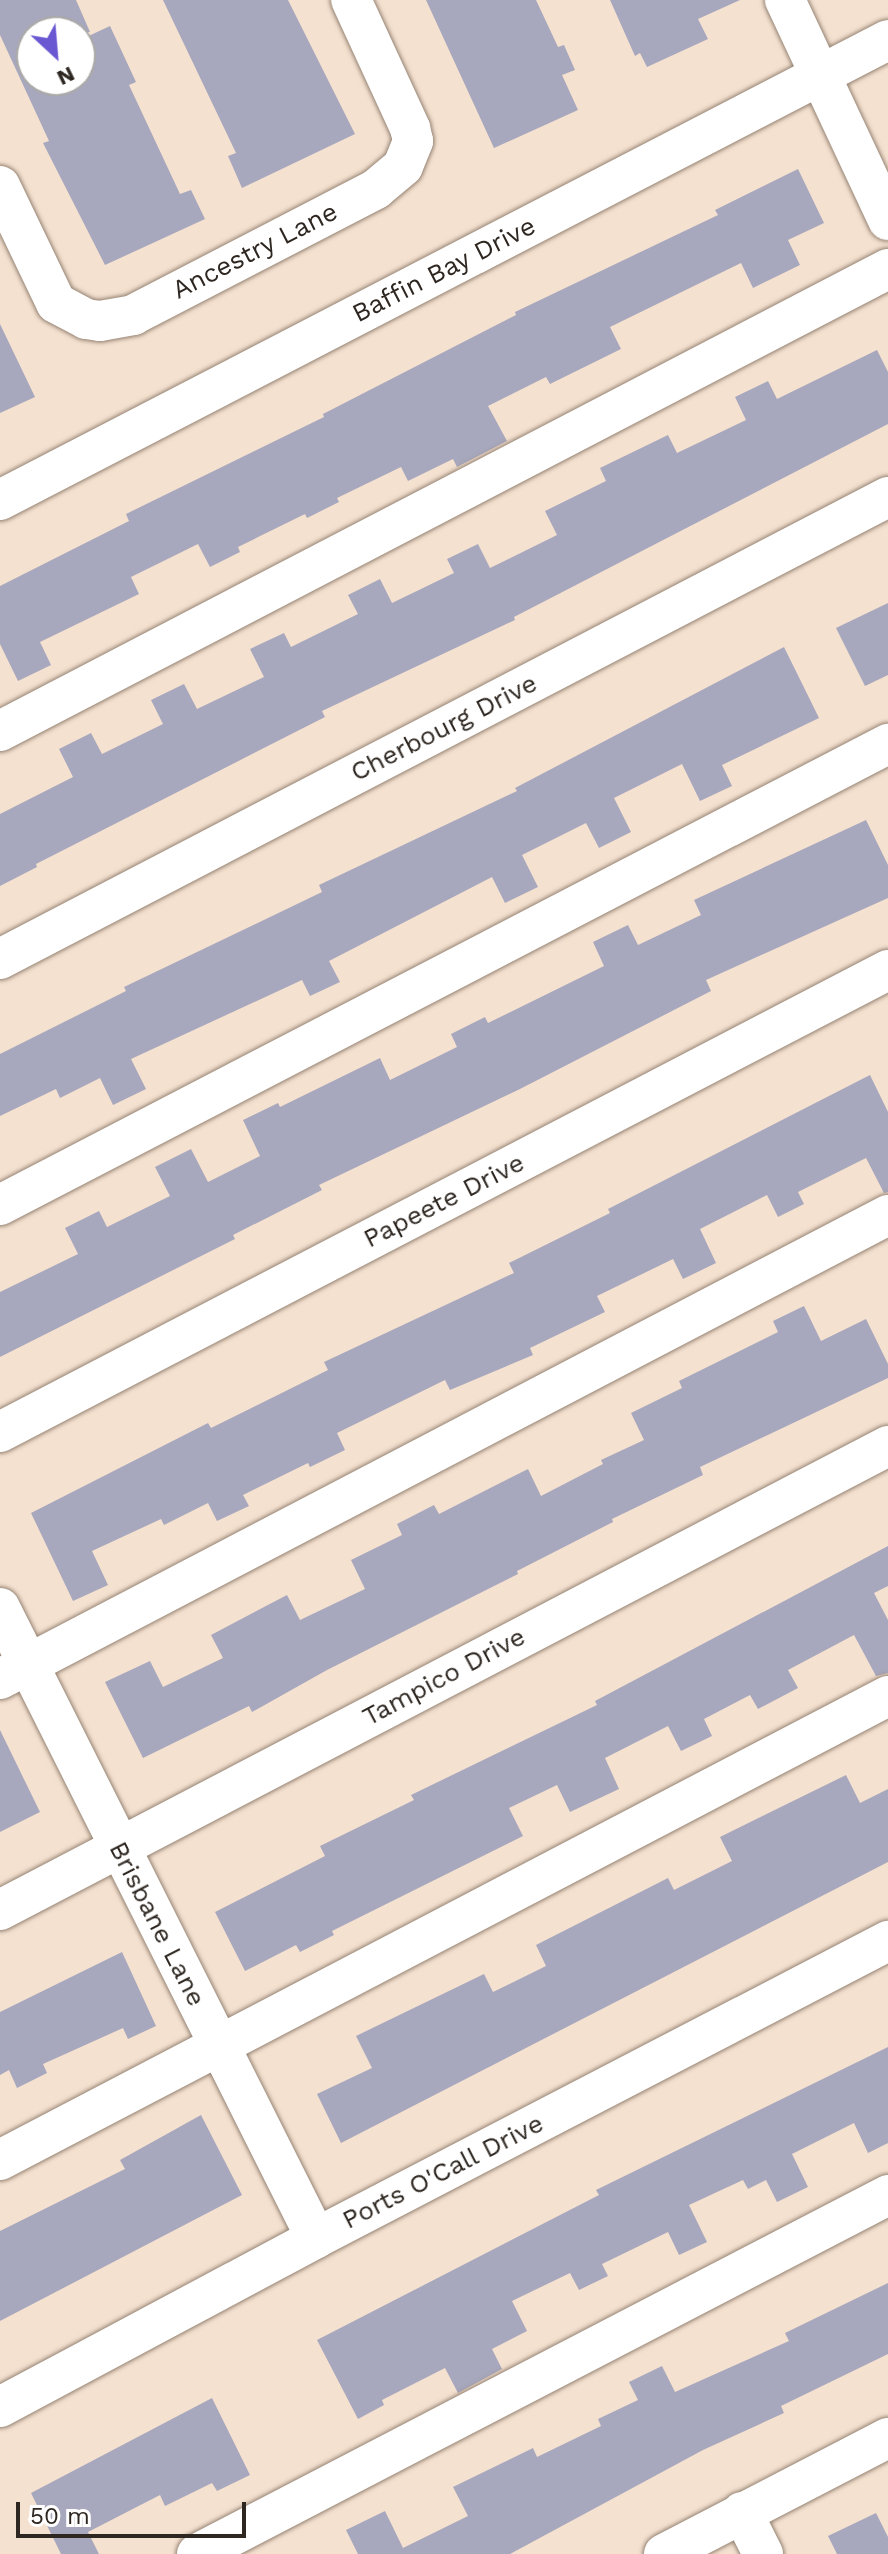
<!DOCTYPE html>
<html>
<head>
<meta charset="utf-8">
<style>
  body { margin:0 }
  #map { position:relative; width:888px; height:2554px; overflow:hidden; background:#f5e1d0; font-family:"Work Sans",sans-serif }
  div>[style] { position:absolute }
  .building>* { inset:0; background:#a7a7bd }
  .roads { filter:drop-shadow(0 0 2px #958373) drop-shadow(0 0 2px #958373) }
  .minor>* { height:40px; margin:-20px; padding:0 20px; transform-origin:20px; border-radius:20px; background:#fff }
  span { translate:-50% -50%; white-space:nowrap; text-align:center; line-height:1.15; -webkit-text-stroke:6px #fff; paint-order:stroke }
  .street-label { font-size:26px; color:#2e2721 }
  .north { position:absolute; left:16px; top:16px; width:80px; height:80px; box-sizing:border-box; background:#fff; border:2px solid #aba9a6; border-radius:50%; rotate:154deg; font-size:22px; font-weight:700; line-height:32px; text-align:center; color:#2e2721 }
  .north::after { content:''; display:block; margin:auto; width:28px; height:36px; background:#6a58d2; clip-path:polygon(50% 0,100% 100%,50% 72%,0 100%) }
  .scale { position:absolute; left:16px; top:2502px; width:230px; height:36px; box-sizing:border-box; border:4px solid #2e2721; border-top:0; padding-left:10px; font-size:24px; line-height:28px; white-space:nowrap; color:#2e2721; -webkit-text-stroke:6px #fff; paint-order:stroke }
</style>
</head>
<body>
<div id="map">
  <div class="building">
    <div style="clip-path:polygon(0 0,76px 0,90px 32px,32px 32px,32px 80px,80px 80px,80px 40px,110px 26px,136px 82px,129px 85px,180px 194px,191px 190px,205px 219px,105px 265px,43px 143px,49px 141px,0 35px)"></div>
    <div style="clip-path:polygon(163px 0,288px 0,355px 134px,242px 188px,228px 156px,236px 153px)"></div>
    <div style="clip-path:polygon(426px 0,536px 0,558px 47px,564px 45px,575px 70px,562px 75px,578px 110px,494px 148px)"></div>
    <div style="clip-path:polygon(610px 0,740px 0,698px 19px,708px 39px,647px 67px,640px 53px,635px 56px)"></div>
    <div style="clip-path:polygon(798px 169px,824px 223px,788px 240px,800px 265px,753px 288px,741px 263px,610px 327px,621px 349px,550px 384px,546px 377px,488px 406px,507px 441px,457px 467px,453px 459px,408px 481px,401px 467px,337px 498px,339px 502px,307px 518px,305px 514px,238px 547px,240px 552px,210px 567px,198px 544px,131px 577px,139px 594px,40px 642px,51px 665px,18px 681px,0 644px,0 586px,129px 521px,126px 514px,324px 417px,323px 414px,516px 315px,515px 312px,718px 215px,715px 210px)"></div>
    <div style="clip-path:polygon(0 324px,35px 397px,0 413px)"></div>
    <div style="clip-path:polygon(877px 350px,888px 372px,888px 424px,514px 617px,515px 620px,322px 711px,325px 717px,36px 864px,37px 867px,0 886px,0 814px,73px 777px,59px 749px,91px 733px,102px 754px,163px 724px,151px 700px,184px 684px,197px 709px,264px 677px,250px 649px,284px 633px,291px 647px,358px 614px,348px 595px,380px 579px,392px 603px,454px 573px,447px 559px,478px 544px,490px 568px,557px 535px,545px 511px,606px 481px,600px 468px,668px 435px,677px 453px,746px 420px,735px 397px,768px 381px,777px 399px)"></div>
    <div style="clip-path:polygon(888px 603px,888px 675px,865px 686px,836px 628px)"></div>
    <div style="clip-path:polygon(784px 647px,819px 718px,722px 765px,732px 786px,700px 801px,682px 764px,614px 798px,631px 832px,599px 848px,586px 823px,522px 855px,538px 887px,505px 903px,492px 877px,329px 961px,340px 982px,310px 996px,302px 980px,131px 1059px,146px 1089px,113px 1105px,100px 1078px,60px 1098px,56px 1089px,0 1116px,0 1054px,126px 991px,124px 987px,322px 892px,319px 885px,517px 791px,515px 788px)"></div>
    <div style="clip-path:polygon(866px 820px,888px 865px,888px 898px,706px 980px,711px 991px,520px 1089px,319px 1185px,322px 1190px,233px 1235px,235px 1239px,0 1357px,0 1292px,78px 1254px,65px 1228px,99px 1211px,107px 1227px,170px 1196px,155px 1167px,191px 1149px,208px 1182px,260px 1156px,243px 1120px,278px 1103px,280px 1107px,380px 1058px,390px 1080px,457px 1047px,451px 1034px,485px 1017px,488px 1023px,604px 966px,593px 942px,628px 925px,638px 945px,701px 915px,694px 900px)"></div>
    <div style="clip-path:polygon(870px 1075px,888px 1112px,888px 1192px,884px 1193px,866px 1158px,798px 1192px,804px 1204px,778px 1217px,767px 1195px,700px 1229px,716px 1263px,683px 1279px,673px 1259px,597px 1296px,605px 1312px,530px 1348px,533px 1355px,450px 1390px,445px 1380px,337px 1433px,345px 1450px,310px 1467px,308px 1463px,243px 1495px,249px 1506px,217px 1521px,208px 1503px,164px 1525px,161px 1519px,92px 1551px,108px 1585px,73px 1601px,31px 1513px,208px 1423px,211px 1428px,328px 1370px,324px 1362px,514px 1273px,509px 1263px,610px 1213px,608px 1209px)"></div>
    <div style="clip-path:polygon(804px 1306px,821px 1341px,866px 1319px,888px 1364px,888px 1378px,700px 1467px,703px 1475px,612px 1519px,613px 1522px,517px 1571px,518px 1574px,327px 1670px,252px 1712px,249px 1706px,143px 1758px,105px 1682px,150px 1661px,163px 1687px,223px 1658px,211px 1635px,287px 1595px,300px 1620px,365px 1589px,351px 1560px,402px 1535px,397px 1524px,434px 1505px,439px 1514px,528px 1469px,541px 1496px,603px 1464px,601px 1460px,644px 1440px,631px 1413px,682px 1388px,679px 1381px,778px 1332px,773px 1321px)"></div>
    <div style="clip-path:polygon(888px 1546px,888px 1586px,874px 1593px,888px 1620px,888px 1673px,876px 1676px,854px 1635px,788px 1670px,798px 1688px,758px 1709px,750px 1695px,704px 1719px,712px 1736px,681px 1751px,668px 1726px,605px 1758px,619px 1789px,570px 1812px,557px 1785px,509px 1808px,523px 1836px,332px 1931px,334px 1935px,300px 1952px,296px 1945px,245px 1971px,215px 1912px,325px 1856px,320px 1846px,414px 1800px,411px 1795px,597px 1705px,595px 1701px)"></div>
    <div style="clip-path:polygon(0 1730px,40px 1812px,0 1832px)"></div>
    <div style="clip-path:polygon(846px 1775px,860px 1803px,888px 1789px,888px 1862px,341px 2143px,317px 2094px,372px 2068px,356px 2036px,484px 1974px,493px 1992px,546px 1966px,536px 1945px,668px 1878px,674px 1890px,732px 1861px,720px 1837px)"></div>
    <div style="clip-path:polygon(122px 1952px,156px 2026px,128px 2039px,123px 2028px,43px 2064px,47px 2073px,17px 2088px,9px 2070px,0 2075px,0 2012px)"></div>
    <div style="clip-path:polygon(888px 2047px,888px 2143px,868px 2153px,854px 2123px,792px 2154px,808px 2187px,777px 2202px,766px 2180px,748px 2189px,743px 2180px,689px 2205px,707px 2242px,679px 2255px,668px 2232px,602px 2264px,608px 2276px,579px 2290px,570px 2273px,512px 2301px,527px 2331px,492px 2349px,502px 2369px,458px 2393px,445px 2368px,382px 2400px,384px 2405px,358px 2419px,317px 2340px,599px 2195px,596px 2190px)"></div>
    <div style="clip-path:polygon(201px 2115px,242px 2195px,0 2321px,0 2231px,125px 2169px,120px 2160px)"></div>
    <div style="clip-path:polygon(888px 2283px,888px 2354px,781px 2406px,784px 2413px,703px 2450px,510px 2554px,358px 2554px,346px 2530px,385px 2511px,403px 2548px,468px 2516px,453px 2487px,533px 2448px,537px 2457px,601px 2426px,598px 2419px,638px 2400px,629px 2382px,662px 2366px,675px 2392px,789px 2341px,785px 2333px)"></div>
    <div style="clip-path:polygon(212px 2398px,250px 2475px,217px 2491px,212px 2483px,165px 2506px,160px 2495px,88px 2532px,99px 2554px,61px 2554px,31px 2493px)"></div>
    <div style="clip-path:polygon(876px 2513px,888px 2537px,888px 2554px,837px 2554px,828px 2536px)"></div>
  </div>
  <div class="roads">
    <div class="minor">
      <div style="left:785px;top:0;width:243px;rotate:64.9deg"></div>
      <div style="left:0;top:186px;width:130px;rotate:64.4deg"></div>
      <div style="left:56px;top:303px;width:34px;rotate:28deg"></div>
      <div style="left:86px;top:319px;width:14px;rotate:8deg"></div>
      <div style="left:100px;top:321px;width:34px;rotate:-10deg"></div>
      <div style="left:133px;top:315px;width:274px;rotate:-27.4deg"></div>
      <div style="left:376px;top:189px;width:35px;rotate:-40deg"></div>
      <div style="left:403px;top:166px;width:27px;rotate:-68deg"></div>
      <div style="left:413px;top:141px;width:13px;rotate:-103deg"></div>
      <div style="left:410px;top:128px;width:141px;rotate:-114.7deg"></div>
      <div style="left:0;top:500px;width:1000px;rotate:-27.38deg"></div>
      <div style="left:0;top:731px;width:1001px;rotate:-27.49deg"></div>
      <div style="left:0;top:959px;width:1001px;rotate:-27.49deg"></div>
      <div style="left:0;top:1205px;width:1001px;rotate:-27.44deg"></div>
      <div style="left:0;top:1432px;width:1001px;rotate:-27.49deg"></div>
      <div style="left:0;top:1608px;width:705px;rotate:63.36deg"></div>
      <div style="left:0;top:1679px;width:1002px;rotate:-27.59deg"></div>
      <div style="left:0;top:1910px;width:1002px;rotate:-27.59deg"></div>
      <div style="left:0;top:2160px;width:1002px;rotate:-27.59deg"></div>
      <div style="left:0;top:2407px;width:358px;rotate:-28.1deg"></div>
      <div style="left:316px;top:2238px;width:645px;rotate:-27.44deg"></div>
      <div style="left:742px;top:2512px;width:47px;rotate:63.4deg"></div>
      <div style="left:197px;top:2554px;width:779px;rotate:-27.45deg"></div>
      <div style="left:664px;top:2554px;width:252px;rotate:-27.4deg"></div>
    </div>
  </div>
  <div class="street-label">
    <span style="left:255px;top:251px;rotate:-27deg">Ancestry Lane</span>
    <span style="left:444px;top:270px;rotate:-27deg">Baffin Bay Drive</span>
    <span style="left:444px;top:728px;rotate:-27deg">Cherbourg Drive</span>
    <span style="left:444px;top:1201px;rotate:-27deg">Papeete Drive</span>
    <span style="left:444px;top:1677px;rotate:-28deg">Tampico Drive</span>
    <span style="left:157px;top:1924px;rotate:63deg">Brisbane Lane</span>
    <span style="left:443px;top:2172px;rotate:-27deg">Ports O'Call Drive</span>
  </div>
  <div class="north">N</div>
  <div class="scale">50 m</div>
</div>
</body>
</html>
